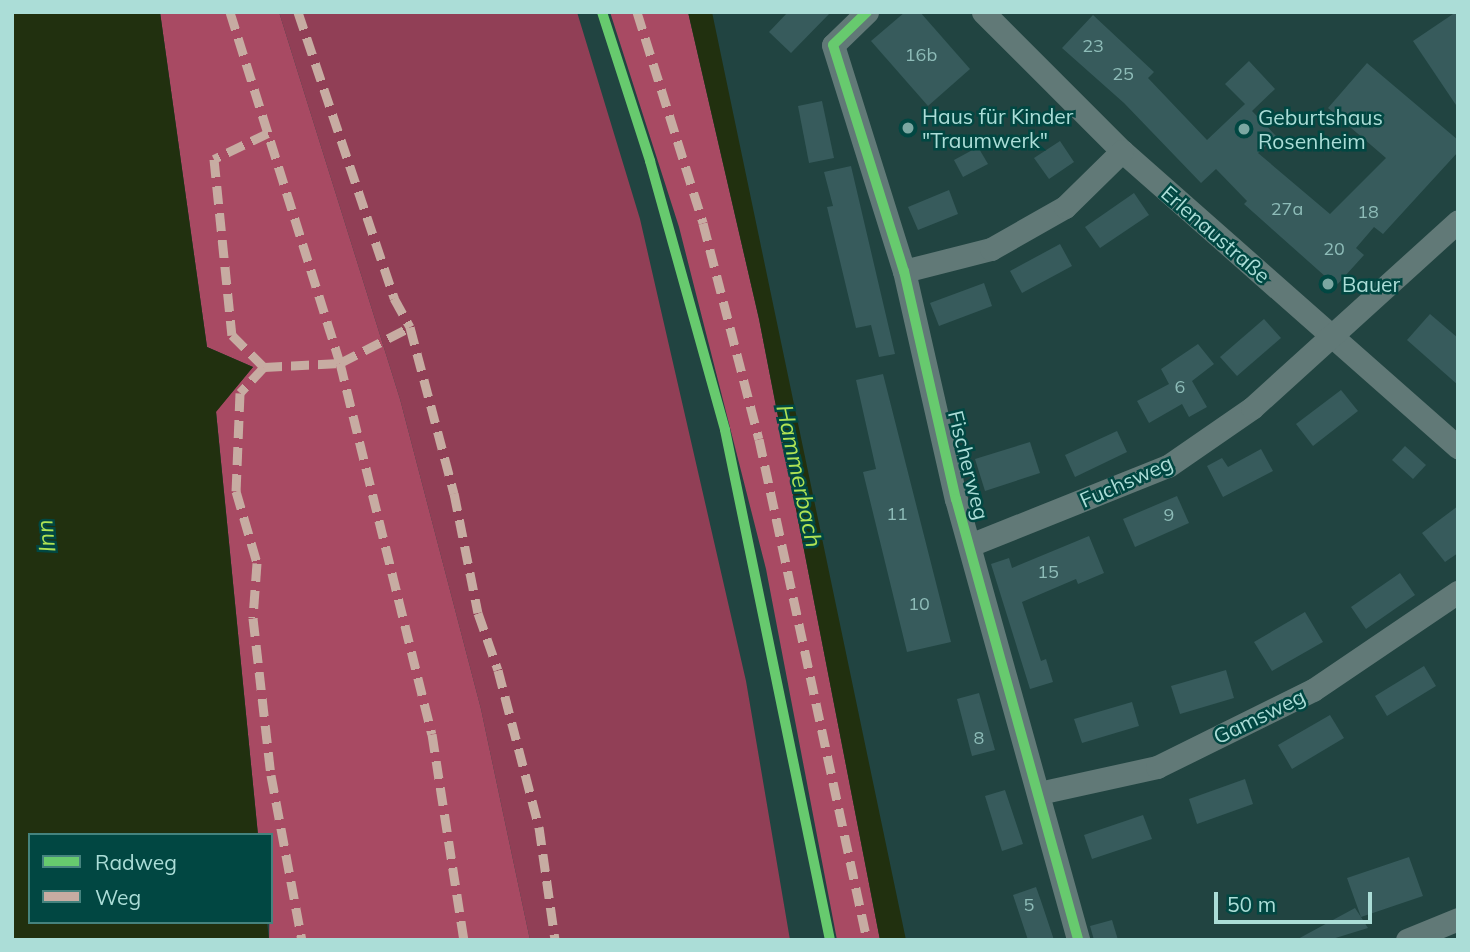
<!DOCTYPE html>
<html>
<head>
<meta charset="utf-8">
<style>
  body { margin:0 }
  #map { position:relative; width:1470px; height:952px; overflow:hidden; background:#214441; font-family:Mulish,sans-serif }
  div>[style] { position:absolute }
  .green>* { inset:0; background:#913f56 }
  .forest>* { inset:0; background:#a84a63 }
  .water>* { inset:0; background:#21300f }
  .building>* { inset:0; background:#375b5c }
  .street>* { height:23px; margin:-11.5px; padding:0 11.5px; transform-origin:11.5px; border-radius:11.5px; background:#617977 }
  .quiet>* { height:9px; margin-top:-4.5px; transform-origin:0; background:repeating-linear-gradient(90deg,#c7aca2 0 18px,transparent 0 27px) }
  .cycleway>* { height:10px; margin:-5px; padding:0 5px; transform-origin:5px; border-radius:5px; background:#67ca6e }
  .dots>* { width:19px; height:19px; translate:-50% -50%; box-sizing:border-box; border:4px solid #014742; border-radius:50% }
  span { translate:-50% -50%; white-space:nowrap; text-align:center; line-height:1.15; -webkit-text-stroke:5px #014742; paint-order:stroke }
  .number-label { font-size:18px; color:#8ebcb8 }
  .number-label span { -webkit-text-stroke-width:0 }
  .poi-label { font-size:21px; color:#abddd7 }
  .left { translate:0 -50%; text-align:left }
  .street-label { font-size:21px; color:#abddd7 }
  .water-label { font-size:23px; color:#afe354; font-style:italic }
  .frame { position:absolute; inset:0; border:14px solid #abddd7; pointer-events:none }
  .legend { position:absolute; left:28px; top:833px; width:245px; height:91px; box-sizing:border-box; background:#014742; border:2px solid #45837e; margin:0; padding:9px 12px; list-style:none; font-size:21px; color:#abddd7 }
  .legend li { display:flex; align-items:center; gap:14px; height:35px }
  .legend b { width:35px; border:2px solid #45837e }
  .scale { position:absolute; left:1214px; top:892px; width:158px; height:32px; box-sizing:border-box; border:4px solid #abddd7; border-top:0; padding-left:9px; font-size:21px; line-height:24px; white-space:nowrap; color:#abddd7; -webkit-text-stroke:5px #014742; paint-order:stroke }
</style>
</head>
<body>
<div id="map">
  <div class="green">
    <div style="clip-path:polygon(279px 12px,577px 12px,640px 219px,746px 681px,790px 940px,530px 940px,481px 709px,400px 399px)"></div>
  </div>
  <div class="forest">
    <div style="clip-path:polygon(160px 12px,279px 12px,400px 399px,481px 709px,530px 940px,269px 940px,271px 835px,258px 835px,216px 411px,253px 367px,207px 347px)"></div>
    <div style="clip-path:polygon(610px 12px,688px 12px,759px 319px,880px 940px,837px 940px,766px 569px,679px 227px)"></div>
  </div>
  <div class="water">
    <div style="clip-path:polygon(12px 12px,160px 12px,207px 347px,253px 367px,216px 412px,258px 835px,30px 835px,30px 922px,267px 922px,269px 940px,12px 940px)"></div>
    <div style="clip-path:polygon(688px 12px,712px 12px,906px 940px,880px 940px,759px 319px)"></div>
  </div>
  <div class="building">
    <div style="clip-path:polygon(788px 12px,831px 12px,791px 53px,769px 32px)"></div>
    <div style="clip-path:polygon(905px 12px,920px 12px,970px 69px,928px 106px,871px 41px)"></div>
    <div style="clip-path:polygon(1456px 12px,1458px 12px,1458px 108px,1413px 41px)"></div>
    <div style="clip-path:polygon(1093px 15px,1154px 72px,1148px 78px,1207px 140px,1245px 104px,1225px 84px,1249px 61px,1275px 89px,1252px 111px,1276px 136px,1258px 153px,1330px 214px,1386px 158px,1328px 108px,1367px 63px,1458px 140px,1458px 152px,1383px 234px,1374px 227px,1356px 248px,1364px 255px,1336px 286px,1244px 204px,1247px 201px,1216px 169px,1201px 183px,1124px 103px,1062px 48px)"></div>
    <div style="clip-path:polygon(822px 101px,834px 158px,809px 163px,798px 106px)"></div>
    <div style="clip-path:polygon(1060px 141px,1074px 162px,1049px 179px,1034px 158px)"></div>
    <div style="clip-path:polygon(978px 147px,988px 164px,963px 177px,954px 160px)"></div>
    <div style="clip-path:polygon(851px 166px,895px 354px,879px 357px,871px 325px,856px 328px,827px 207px,833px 206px,824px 172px)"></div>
    <div style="clip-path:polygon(949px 190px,958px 214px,918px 230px,908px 207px)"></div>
    <div style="clip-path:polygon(1134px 193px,1149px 215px,1100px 248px,1085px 227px)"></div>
    <div style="clip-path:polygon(1060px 244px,1072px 266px,1022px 293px,1010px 271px)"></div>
    <div style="clip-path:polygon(984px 283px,992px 306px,939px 326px,930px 303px)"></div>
    <div style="clip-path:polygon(1430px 314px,1458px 338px,1458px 385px,1407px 340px)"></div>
    <div style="clip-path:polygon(1264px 319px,1281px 338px,1237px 376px,1220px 357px)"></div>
    <div style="clip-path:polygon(1198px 344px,1214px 364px,1192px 381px,1207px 407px,1189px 417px,1182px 404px,1149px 423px,1137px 401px,1169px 384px,1161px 369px)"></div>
    <div style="clip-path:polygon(883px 374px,951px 642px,907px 652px,863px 472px,876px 469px,856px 380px)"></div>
    <div style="clip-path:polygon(1341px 390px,1358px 411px,1313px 446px,1296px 424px)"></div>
    <div style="clip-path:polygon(1117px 431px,1127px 452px,1075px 477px,1065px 455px)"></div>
    <div style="clip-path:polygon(1030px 442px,1040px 473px,985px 491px,975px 459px)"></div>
    <div style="clip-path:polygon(1405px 446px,1426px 465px,1413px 479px,1392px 460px)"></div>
    <div style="clip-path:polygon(1261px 449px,1273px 471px,1223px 497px,1207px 466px,1222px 458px,1228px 467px)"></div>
    <div style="clip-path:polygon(1177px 496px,1189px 523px,1135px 547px,1123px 519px)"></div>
    <div style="clip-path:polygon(1458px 506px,1458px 553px,1445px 562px,1422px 533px)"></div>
    <div style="clip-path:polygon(1089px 536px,1104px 573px,1078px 584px,1076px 579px,1022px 602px,1041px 661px,1046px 659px,1053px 682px,1030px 689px,991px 564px,1009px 558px,1012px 568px)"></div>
    <div style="clip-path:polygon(1400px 573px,1415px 595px,1366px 629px,1351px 607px)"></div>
    <div style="clip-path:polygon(1305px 612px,1323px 642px,1272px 671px,1254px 642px)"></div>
    <div style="clip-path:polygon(1424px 666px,1436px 686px,1387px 716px,1375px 696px)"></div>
    <div style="clip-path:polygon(1226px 670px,1234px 698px,1180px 714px,1171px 686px)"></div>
    <div style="clip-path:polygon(979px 693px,995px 750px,972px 756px,957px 699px)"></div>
    <div style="clip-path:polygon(1132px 702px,1139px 726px,1082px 743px,1074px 719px)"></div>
    <div style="clip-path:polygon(1330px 715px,1344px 738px,1292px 769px,1278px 745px)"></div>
    <div style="clip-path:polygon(1245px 779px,1253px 804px,1197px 824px,1189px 799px)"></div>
    <div style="clip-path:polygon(1005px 790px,1023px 844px,1002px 851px,985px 796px)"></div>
    <div style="clip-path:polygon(1143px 815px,1152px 839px,1092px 859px,1084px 835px)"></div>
    <div style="clip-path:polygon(1409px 857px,1423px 896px,1361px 917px,1368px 928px,1329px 940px,1296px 940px,1355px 908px,1361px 917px,1347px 878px)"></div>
    <div style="clip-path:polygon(1036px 887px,1041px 901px,1054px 940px,1028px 940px,1013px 895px)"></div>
    <div style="clip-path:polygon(1112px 920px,1118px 940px,1094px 940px,1090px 926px)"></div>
  </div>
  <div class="street">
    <div style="left:867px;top:12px;width:47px;rotate:135.9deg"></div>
    <div style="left:833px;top:45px;width:237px;rotate:72.6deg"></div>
    <div style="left:904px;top:271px;width:234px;rotate:77.2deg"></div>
    <div style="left:956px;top:499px;width:458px;rotate:74.5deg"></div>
    <div style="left:983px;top:12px;width:197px;rotate:45deg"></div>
    <div style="left:1122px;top:151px;width:448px;rotate:41.4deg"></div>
    <div style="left:904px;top:271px;width:90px;rotate:-14.2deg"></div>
    <div style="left:991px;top:249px;width:85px;rotate:-29.6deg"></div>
    <div style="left:1065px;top:207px;width:80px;rotate:-44.5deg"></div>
    <div style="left:970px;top:545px;width:213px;rotate:-21.8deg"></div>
    <div style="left:1168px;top:466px;width:102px;rotate:-34.6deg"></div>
    <div style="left:1252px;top:408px;width:278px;rotate:-42.2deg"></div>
    <div style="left:1039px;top:793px;width:121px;rotate:-12.4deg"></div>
    <div style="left:1157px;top:767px;width:174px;rotate:-26.3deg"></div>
    <div style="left:1313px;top:690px;width:175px;rotate:-34.1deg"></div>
    <div style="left:1407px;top:940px;width:55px;rotate:-22.4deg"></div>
  </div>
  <div class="quiet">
    <div style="left:230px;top:12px;width:368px;rotate:72.6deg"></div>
    <div style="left:340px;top:363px;width:382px;rotate:76.1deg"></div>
    <div style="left:432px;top:734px;width:208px;rotate:81.2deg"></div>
    <div style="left:298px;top:12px;width:302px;rotate:71.4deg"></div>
    <div style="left:394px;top:298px;width:33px;rotate:61deg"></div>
    <div style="left:410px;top:327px;width:172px;rotate:75.2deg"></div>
    <div style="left:454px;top:493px;width:122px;rotate:78.7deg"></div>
    <div style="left:478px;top:613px;width:60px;rotate:70.7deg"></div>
    <div style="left:498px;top:670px;width:162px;rotate:75.4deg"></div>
    <div style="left:539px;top:827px;width:114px;rotate:81.9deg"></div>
    <div style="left:637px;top:12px;width:221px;rotate:72.6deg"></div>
    <div style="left:703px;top:223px;width:223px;rotate:75.5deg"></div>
    <div style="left:759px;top:439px;width:513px;rotate:77.83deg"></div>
    <div style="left:268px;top:133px;width:60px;rotate:154.3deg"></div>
    <div style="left:214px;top:159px;width:177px;rotate:84.2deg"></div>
    <div style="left:232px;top:335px;width:45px;rotate:45deg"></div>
    <div style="left:264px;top:367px;width:35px;rotate:133deg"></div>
    <div style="left:240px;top:393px;width:98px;rotate:92.3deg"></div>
    <div style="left:236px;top:491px;width:75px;rotate:73.7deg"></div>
    <div style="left:257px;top:563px;width:55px;rotate:94.2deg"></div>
    <div style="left:253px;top:618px;width:158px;rotate:83.5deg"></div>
    <div style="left:271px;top:775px;width:168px;rotate:79.4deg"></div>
    <div style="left:264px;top:367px;width:76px;rotate:-3deg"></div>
    <div style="left:340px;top:363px;width:79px;rotate:-27.2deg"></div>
  </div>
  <div class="cycleway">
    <div style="left:602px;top:12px;width:157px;rotate:72.1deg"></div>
    <div style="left:650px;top:161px;width:279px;rotate:74.4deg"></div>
    <div style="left:725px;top:430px;width:521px;rotate:78.37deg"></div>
    <div style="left:867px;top:12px;width:47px;rotate:135.9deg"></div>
    <div style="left:833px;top:45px;width:237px;rotate:72.6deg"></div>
    <div style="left:904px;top:271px;width:234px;rotate:77.2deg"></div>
    <div style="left:956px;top:499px;width:458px;rotate:74.5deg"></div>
  </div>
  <div class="dots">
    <div style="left:908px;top:128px;background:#7ba7a2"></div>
    <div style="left:1244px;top:129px;background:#7ba7a2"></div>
    <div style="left:1328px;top:284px;background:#7ba7a2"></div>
  </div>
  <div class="number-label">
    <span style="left:1093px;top:46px">23</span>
    <span style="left:921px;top:55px">16b</span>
    <span style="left:1123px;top:74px">25</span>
    <span style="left:1287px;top:209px">27a</span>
    <span style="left:1368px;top:212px">18</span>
    <span style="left:1334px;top:249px">20</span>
    <span style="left:1180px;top:387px">6</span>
    <span style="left:897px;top:514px">11</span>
    <span style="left:1169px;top:515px">9</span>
    <span style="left:1048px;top:572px">15</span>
    <span style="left:919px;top:604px">10</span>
    <span style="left:979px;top:738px">8</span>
    <span style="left:1029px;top:905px">5</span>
  </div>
  <div class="poi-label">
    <span class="left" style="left:922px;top:128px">Haus für Kinder<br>"Traumwerk"</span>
    <span class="left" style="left:1258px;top:129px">Geburtshaus<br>Rosenheim</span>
    <span class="left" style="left:1342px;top:284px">Bauer</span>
  </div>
  <div class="street-label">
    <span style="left:1216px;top:234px;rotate:41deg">Erlenaustraße</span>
    <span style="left:969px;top:465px;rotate:76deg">Fischerweg</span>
    <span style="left:1126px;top:481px;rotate:-24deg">Fuchsweg</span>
    <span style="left:1259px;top:716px;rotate:-26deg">Gamsweg</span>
  </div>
  <div class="water-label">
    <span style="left:799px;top:476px;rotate:78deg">Hammerbach</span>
    <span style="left:46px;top:536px;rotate:-96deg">Inn</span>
  </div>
  <div class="frame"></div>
  <ul class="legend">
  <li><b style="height:9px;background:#67ca6e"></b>Radweg</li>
  <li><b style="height:9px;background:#c7aca2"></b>Weg</li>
  </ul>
  <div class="scale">50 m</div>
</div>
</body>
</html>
